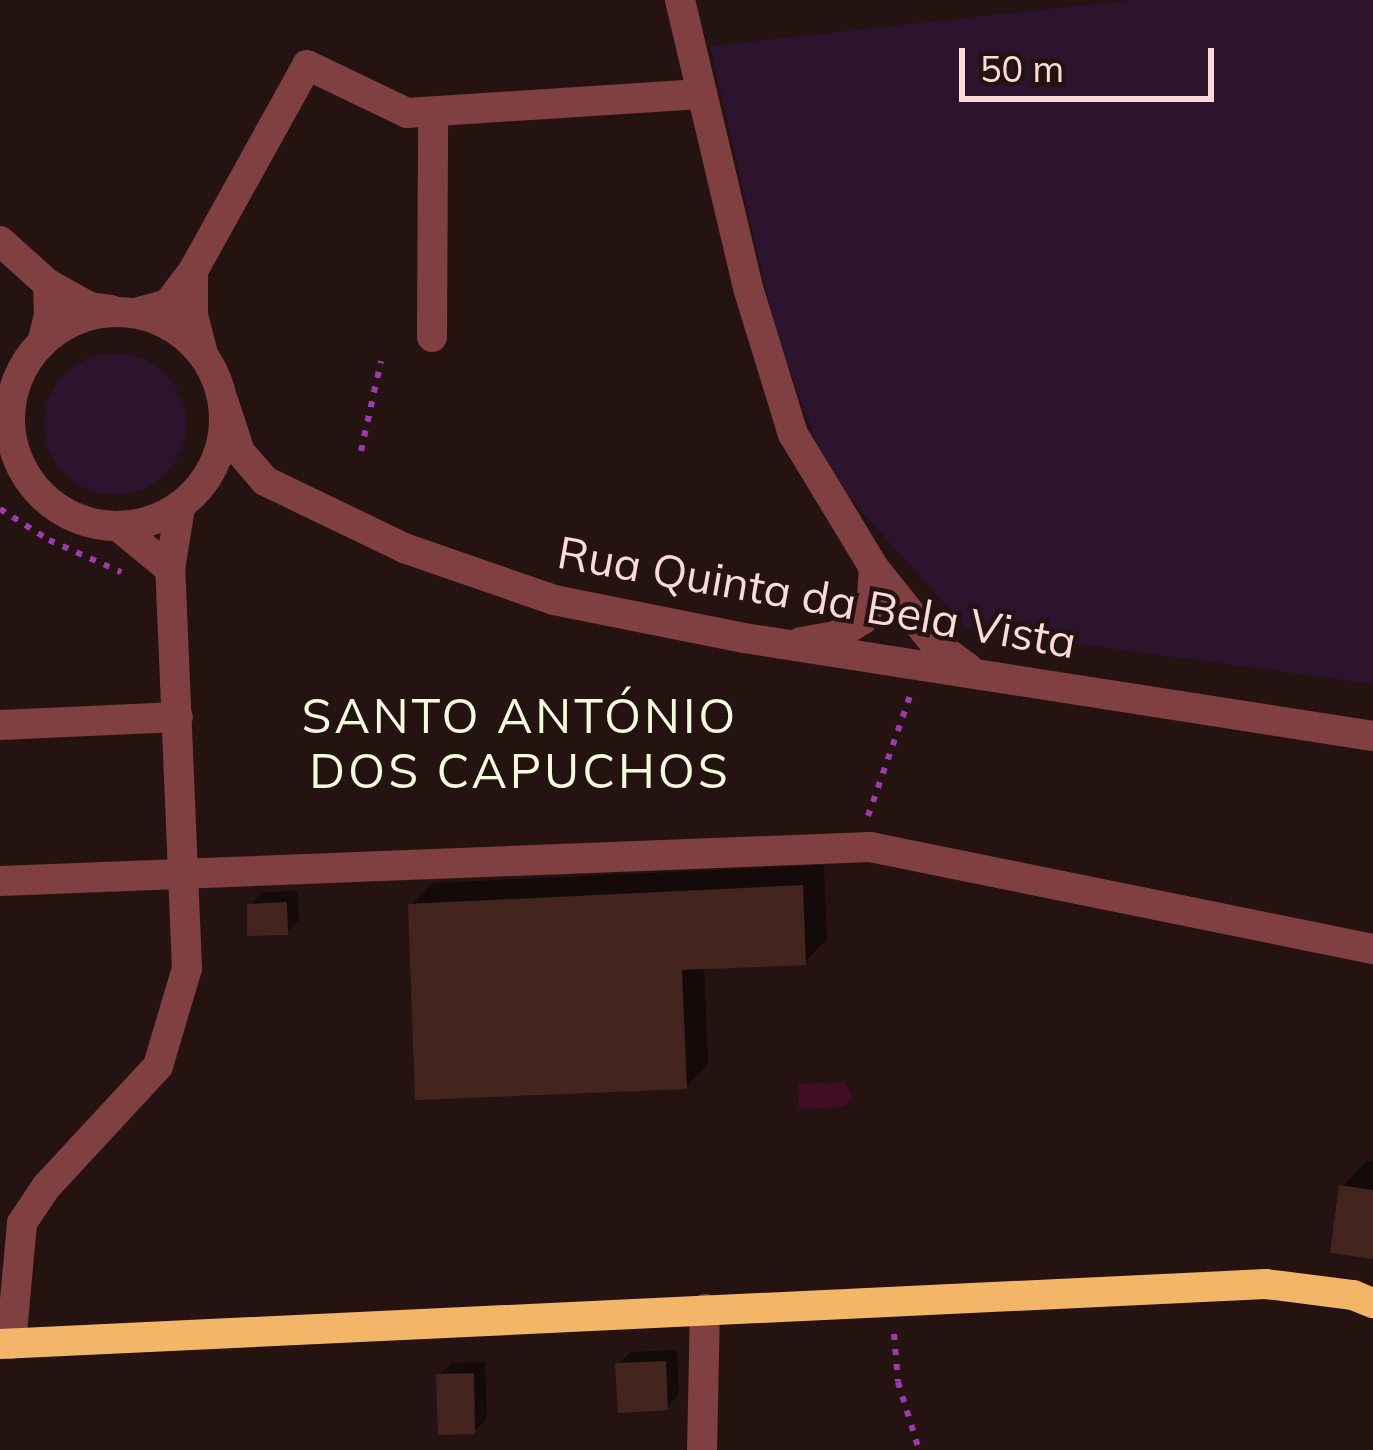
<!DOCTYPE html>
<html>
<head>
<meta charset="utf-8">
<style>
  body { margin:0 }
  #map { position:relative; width:1373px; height:1450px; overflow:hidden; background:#251311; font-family:Mulish,sans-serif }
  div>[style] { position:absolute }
  .green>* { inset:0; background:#2c142e }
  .round { border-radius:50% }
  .water>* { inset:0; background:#400e24 }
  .shadow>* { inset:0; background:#0007 }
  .building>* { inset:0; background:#44241e }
  .path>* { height:6px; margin-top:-3px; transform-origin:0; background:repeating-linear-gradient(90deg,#a039ae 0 6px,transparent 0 15px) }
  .minor>* { height:30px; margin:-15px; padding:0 15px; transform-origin:15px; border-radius:15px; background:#804041 }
  .minor>.ring { margin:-15px; padding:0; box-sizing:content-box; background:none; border:30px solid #804041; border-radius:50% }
  .major>* { height:30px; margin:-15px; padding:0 15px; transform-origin:15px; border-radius:15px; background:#f3b668 }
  span { translate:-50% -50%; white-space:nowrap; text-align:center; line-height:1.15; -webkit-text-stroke:9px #251311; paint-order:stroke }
  .street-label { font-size:45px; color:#fcdad8 }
  .neighbourhood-label { font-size:48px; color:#f2fcda; letter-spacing:3px }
  .scale { position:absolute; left:959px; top:48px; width:255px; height:54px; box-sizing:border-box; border:6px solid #fcdad8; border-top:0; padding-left:15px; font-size:36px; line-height:42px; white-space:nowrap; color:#fcdad8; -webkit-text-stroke:9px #251311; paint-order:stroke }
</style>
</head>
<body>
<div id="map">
  <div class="green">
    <div style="clip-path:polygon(1130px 0,1373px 0,1373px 684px,968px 629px,830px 477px,777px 337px,710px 46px)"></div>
    <div class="round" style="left:44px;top:353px;width:142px;height:142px"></div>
  </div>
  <div class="water">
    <div style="clip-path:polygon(844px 1082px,854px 1098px,844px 1107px,799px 1109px,798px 1084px)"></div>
  </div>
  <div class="shadow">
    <div style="clip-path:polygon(824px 865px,827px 939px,805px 962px,704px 966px,708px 1064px,686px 1087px,411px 905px,433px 883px)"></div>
    <div style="clip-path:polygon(298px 891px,299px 920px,287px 932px,250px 905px,262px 892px)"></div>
    <div style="clip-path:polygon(1367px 1161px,1373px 1162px,1373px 1256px,1342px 1187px)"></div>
    <div style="clip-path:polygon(677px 1350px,679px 1395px,666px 1407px,618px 1364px,631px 1352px)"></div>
    <div style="clip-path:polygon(485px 1362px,487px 1419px,474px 1431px,439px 1375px,451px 1363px)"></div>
  </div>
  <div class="building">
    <div style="clip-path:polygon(803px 885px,806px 965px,682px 970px,687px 1089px,415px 1100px,408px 904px)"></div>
    <div style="clip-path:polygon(287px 902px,288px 935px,247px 936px,247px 904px)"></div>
    <div style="clip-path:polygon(1339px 1185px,1373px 1190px,1373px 1259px,1330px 1253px)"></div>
    <div style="clip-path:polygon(666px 1361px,668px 1410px,618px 1413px,615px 1363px)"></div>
    <div style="clip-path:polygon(474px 1373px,475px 1434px,438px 1435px,436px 1374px)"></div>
  </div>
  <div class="path">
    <div style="left:361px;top:451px;width:92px;rotate:-77.5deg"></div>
    <div style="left:0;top:509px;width:58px;rotate:32.3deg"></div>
    <div style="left:49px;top:540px;width:79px;rotate:24deg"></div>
    <div style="left:868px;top:816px;width:130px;rotate:-70.7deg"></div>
    <div style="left:894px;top:1334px;width:48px;rotate:85.2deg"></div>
    <div style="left:898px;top:1382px;width:71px;rotate:72.8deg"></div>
  </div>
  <div class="minor">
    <div style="left:680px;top:0;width:296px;rotate:76.7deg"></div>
    <div style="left:748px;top:288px;width:153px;rotate:72.9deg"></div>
    <div style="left:793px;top:434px;width:157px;rotate:58.8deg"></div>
    <div style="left:874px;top:568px;width:97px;rotate:51.2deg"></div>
    <div style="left:935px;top:644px;width:41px;rotate:36deg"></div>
    <div style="left:0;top:241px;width:64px;rotate:41.9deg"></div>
    <div style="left:193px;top:271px;width:235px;rotate:-61deg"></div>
    <div style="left:307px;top:65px;width:111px;rotate:25.6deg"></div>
    <div style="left:407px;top:113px;width:294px;rotate:-3.7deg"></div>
    <div class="ring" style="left:10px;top:312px;width:184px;height:184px"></div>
    <div style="left:135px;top:313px;width:34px;rotate:-15deg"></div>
    <div style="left:168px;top:304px;width:41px;rotate:-52.9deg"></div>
    <div style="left:193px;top:271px;width:44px;rotate:90deg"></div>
    <div style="left:193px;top:315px;width:40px;rotate:75.6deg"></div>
    <div style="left:432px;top:337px;width:225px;rotate:-89.7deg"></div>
    <div style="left:42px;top:343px;width:30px;rotate:-76deg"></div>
    <div style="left:49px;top:314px;width:30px;rotate:-92deg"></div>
    <div style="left:48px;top:284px;width:48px;rotate:28.7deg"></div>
    <div style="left:90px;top:307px;width:22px;rotate:8deg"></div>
    <div style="left:224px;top:403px;width:52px;rotate:71.9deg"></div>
    <div style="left:240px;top:452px;width:38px;rotate:49deg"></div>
    <div style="left:265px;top:481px;width:154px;rotate:25.7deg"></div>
    <div style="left:404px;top:548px;width:159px;rotate:19.1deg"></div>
    <div style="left:554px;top:600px;width:194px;rotate:11.3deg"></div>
    <div style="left:744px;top:638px;width:637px;rotate:8.86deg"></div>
    <div style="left:119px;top:527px;width:66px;rotate:39.5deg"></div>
    <div style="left:170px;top:569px;width:63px;rotate:-80.8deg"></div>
    <div style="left:801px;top:642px;width:36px;rotate:-10deg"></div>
    <div style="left:836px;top:636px;width:31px;rotate:-32deg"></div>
    <div style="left:862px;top:620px;width:21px;rotate:-62deg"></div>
    <div style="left:872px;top:601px;width:33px;rotate:-87deg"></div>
    <div style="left:0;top:725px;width:178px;rotate:-2.6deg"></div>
    <div style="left:0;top:881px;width:871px;rotate:-2.24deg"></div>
    <div style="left:870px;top:847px;width:513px;rotate:11.46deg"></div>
    <div style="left:11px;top:1344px;width:121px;rotate:-84.8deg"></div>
    <div style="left:22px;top:1223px;width:43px;rotate:-56.3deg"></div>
    <div style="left:46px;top:1187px;width:165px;rotate:-47.2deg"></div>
    <div style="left:158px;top:1066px;width:102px;rotate:-73.5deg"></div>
    <div style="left:187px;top:968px;width:399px;rotate:-92.4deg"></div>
    <div style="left:702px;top:1450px;width:141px;rotate:-88.8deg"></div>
  </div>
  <div class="major">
    <div style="left:0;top:1344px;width:1267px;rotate:-2.71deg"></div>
    <div style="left:1266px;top:1284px;width:88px;rotate:7.2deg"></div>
    <div style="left:1353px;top:1295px;width:22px;rotate:22deg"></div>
  </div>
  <div class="street-label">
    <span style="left:817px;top:597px;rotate:10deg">Rua Quinta da Bela Vista</span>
  </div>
  <div class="neighbourhood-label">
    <span style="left:520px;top:743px">SANTO ANTÓNIO<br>DOS CAPUCHOS</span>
  </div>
  <div class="scale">50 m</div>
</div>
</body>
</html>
